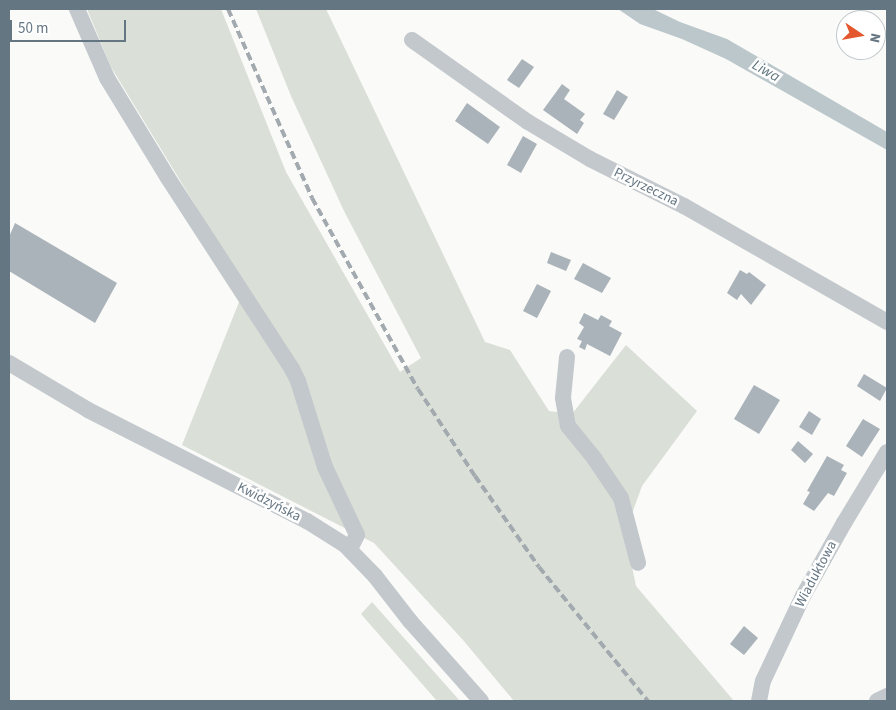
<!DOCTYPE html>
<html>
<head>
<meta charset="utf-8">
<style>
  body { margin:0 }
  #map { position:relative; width:896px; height:710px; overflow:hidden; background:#fafaf8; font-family:"Source Sans 3",sans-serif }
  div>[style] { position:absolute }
  .green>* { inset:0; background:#dadfd7 }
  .water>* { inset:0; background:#bbc7cb }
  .building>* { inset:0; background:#aab3b9 }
  .minor>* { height:16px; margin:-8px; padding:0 8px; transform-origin:8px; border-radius:8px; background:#c3c8cc }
  .rail>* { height:4px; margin-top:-2px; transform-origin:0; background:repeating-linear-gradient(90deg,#a2aab0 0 8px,transparent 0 12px) }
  span { translate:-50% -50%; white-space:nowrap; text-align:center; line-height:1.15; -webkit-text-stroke:5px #fff; paint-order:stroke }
  .street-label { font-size:14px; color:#657683 }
  .water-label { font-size:15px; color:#60757c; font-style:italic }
  .frame { position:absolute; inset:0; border:10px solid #657683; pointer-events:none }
  .north { position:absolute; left:836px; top:10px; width:50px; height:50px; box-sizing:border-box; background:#fff; border:1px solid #c1c8cd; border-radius:50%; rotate:102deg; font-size:14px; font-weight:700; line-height:20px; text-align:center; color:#657683 }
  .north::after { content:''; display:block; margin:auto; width:18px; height:22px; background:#e4572e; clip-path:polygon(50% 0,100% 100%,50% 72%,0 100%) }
  .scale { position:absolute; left:10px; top:20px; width:116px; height:22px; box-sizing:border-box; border:2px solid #657683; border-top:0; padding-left:6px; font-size:15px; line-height:18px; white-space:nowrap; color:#657683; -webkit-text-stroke:4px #fff; paint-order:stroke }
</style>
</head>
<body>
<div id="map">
  <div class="green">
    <div style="clip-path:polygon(87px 9px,221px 9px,286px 172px,400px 372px,421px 358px,344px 211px,291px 96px,256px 9px,326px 9px,485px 342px,510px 350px,549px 411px,572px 414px,626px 345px,697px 411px,642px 486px,625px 533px,636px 586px,734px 701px,514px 701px,463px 640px,374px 543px,182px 445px,245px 287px,111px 67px)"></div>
    <div style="clip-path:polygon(372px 602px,460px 701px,437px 701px,361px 614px)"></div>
  </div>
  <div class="water">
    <div style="clip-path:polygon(618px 9px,653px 9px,680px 22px,727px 39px,887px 132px,887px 150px,726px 59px,682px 39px,640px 24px)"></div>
  </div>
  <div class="building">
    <div style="clip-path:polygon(522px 59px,534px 67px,519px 88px,507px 80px)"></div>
    <div style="clip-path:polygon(562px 84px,570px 90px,564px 99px,585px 114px,580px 120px,584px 123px,577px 134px,543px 110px)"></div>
    <div style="clip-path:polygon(617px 90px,628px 97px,614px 120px,603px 114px)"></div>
    <div style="clip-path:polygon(467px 103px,500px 127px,488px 144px,455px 121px)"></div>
    <div style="clip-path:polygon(523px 136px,537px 144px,521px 173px,507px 165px)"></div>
    <div style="clip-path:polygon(15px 223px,117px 283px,95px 323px,9px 271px,9px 237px)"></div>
    <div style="clip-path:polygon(551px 252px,571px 260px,566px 271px,547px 263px)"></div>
    <div style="clip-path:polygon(583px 263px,611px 278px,602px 293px,574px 279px)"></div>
    <div style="clip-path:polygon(740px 270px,747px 274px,749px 272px,766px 285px,751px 305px,741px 294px,737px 300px,727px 293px)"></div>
    <div style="clip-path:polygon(537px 284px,551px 291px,537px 318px,523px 311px)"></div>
    <div style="clip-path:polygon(584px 313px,598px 320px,601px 315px,612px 321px,609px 326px,622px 333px,610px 356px,587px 344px,585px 350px,579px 347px,582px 341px,577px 339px,584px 327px,579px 323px)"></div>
    <div style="clip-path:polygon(864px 374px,887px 388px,880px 401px,857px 386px)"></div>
    <div style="clip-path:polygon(754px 385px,780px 400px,759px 434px,734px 419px)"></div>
    <div style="clip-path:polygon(809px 411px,821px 419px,812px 435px,799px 427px)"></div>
    <div style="clip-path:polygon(863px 419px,880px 429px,862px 457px,846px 446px)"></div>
    <div style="clip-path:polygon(798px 441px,813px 454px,805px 463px,791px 450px)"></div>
    <div style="clip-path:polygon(827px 456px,844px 465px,841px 470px,847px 473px,834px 496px,828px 493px,814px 511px,803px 504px,810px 492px,807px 491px)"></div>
    <div style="clip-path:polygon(744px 626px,758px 638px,744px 655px,730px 644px)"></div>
  </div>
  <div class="minor">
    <div style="left:77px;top:9px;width:75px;rotate:66.5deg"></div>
    <div style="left:107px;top:78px;width:117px;rotate:58.6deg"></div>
    <div style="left:168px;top:178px;width:228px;rotate:57deg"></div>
    <div style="left:292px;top:369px;width:13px;rotate:63deg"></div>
    <div style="left:298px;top:381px;width:90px;rotate:72.6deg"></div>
    <div style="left:325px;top:467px;width:75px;rotate:64.8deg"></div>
    <div style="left:357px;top:535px;width:16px;rotate:117deg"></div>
    <div style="left:412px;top:40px;width:142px;rotate:35.3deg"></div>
    <div style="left:528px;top:122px;width:72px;rotate:30.8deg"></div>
    <div style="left:590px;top:159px;width:105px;rotate:26.6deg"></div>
    <div style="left:684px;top:206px;width:234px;rotate:29.7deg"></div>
    <div style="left:567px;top:357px;width:41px;rotate:95.6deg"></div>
    <div style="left:563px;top:398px;width:28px;rotate:80deg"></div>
    <div style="left:568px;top:426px;width:41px;rotate:50.9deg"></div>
    <div style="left:594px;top:458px;width:48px;rotate:56deg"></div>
    <div style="left:621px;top:498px;width:67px;rotate:75.3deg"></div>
    <div style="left:9px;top:363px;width:92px;rotate:30.7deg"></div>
    <div style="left:88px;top:410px;width:246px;rotate:26.9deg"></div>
    <div style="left:307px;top:521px;width:45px;rotate:32.3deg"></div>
    <div style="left:345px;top:545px;width:43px;rotate:45.9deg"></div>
    <div style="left:375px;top:576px;width:57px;rotate:52.1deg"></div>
    <div style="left:410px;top:621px;width:107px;rotate:48.4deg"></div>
    <div style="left:759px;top:701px;width:20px;rotate:-79deg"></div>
    <div style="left:763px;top:681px;width:94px;rotate:-64.8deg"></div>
    <div style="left:803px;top:596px;width:84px;rotate:-60.7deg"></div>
    <div style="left:844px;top:523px;width:83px;rotate:-58.8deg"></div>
    <div style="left:877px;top:701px;width:11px;rotate:-27deg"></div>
  </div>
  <div class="rail">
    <div style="left:228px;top:9px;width:207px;rotate:66deg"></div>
    <div style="left:312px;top:198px;width:218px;rotate:61deg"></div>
    <div style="left:418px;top:389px;width:104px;rotate:56.8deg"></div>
    <div style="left:475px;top:476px;width:111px;rotate:54.9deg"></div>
    <div style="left:539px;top:567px;width:173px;rotate:50.9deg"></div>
  </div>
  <div class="street-label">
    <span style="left:646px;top:187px;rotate:26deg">Przyrzeczna</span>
    <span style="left:269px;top:502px;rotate:27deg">Kwidzyńska</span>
    <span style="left:816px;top:574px;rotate:-62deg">Wiaduktowa</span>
  </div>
  <div class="water-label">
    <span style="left:766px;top:71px;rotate:29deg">Liwa</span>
  </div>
  <div class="frame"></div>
  <div class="north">N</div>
  <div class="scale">50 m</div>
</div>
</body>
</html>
